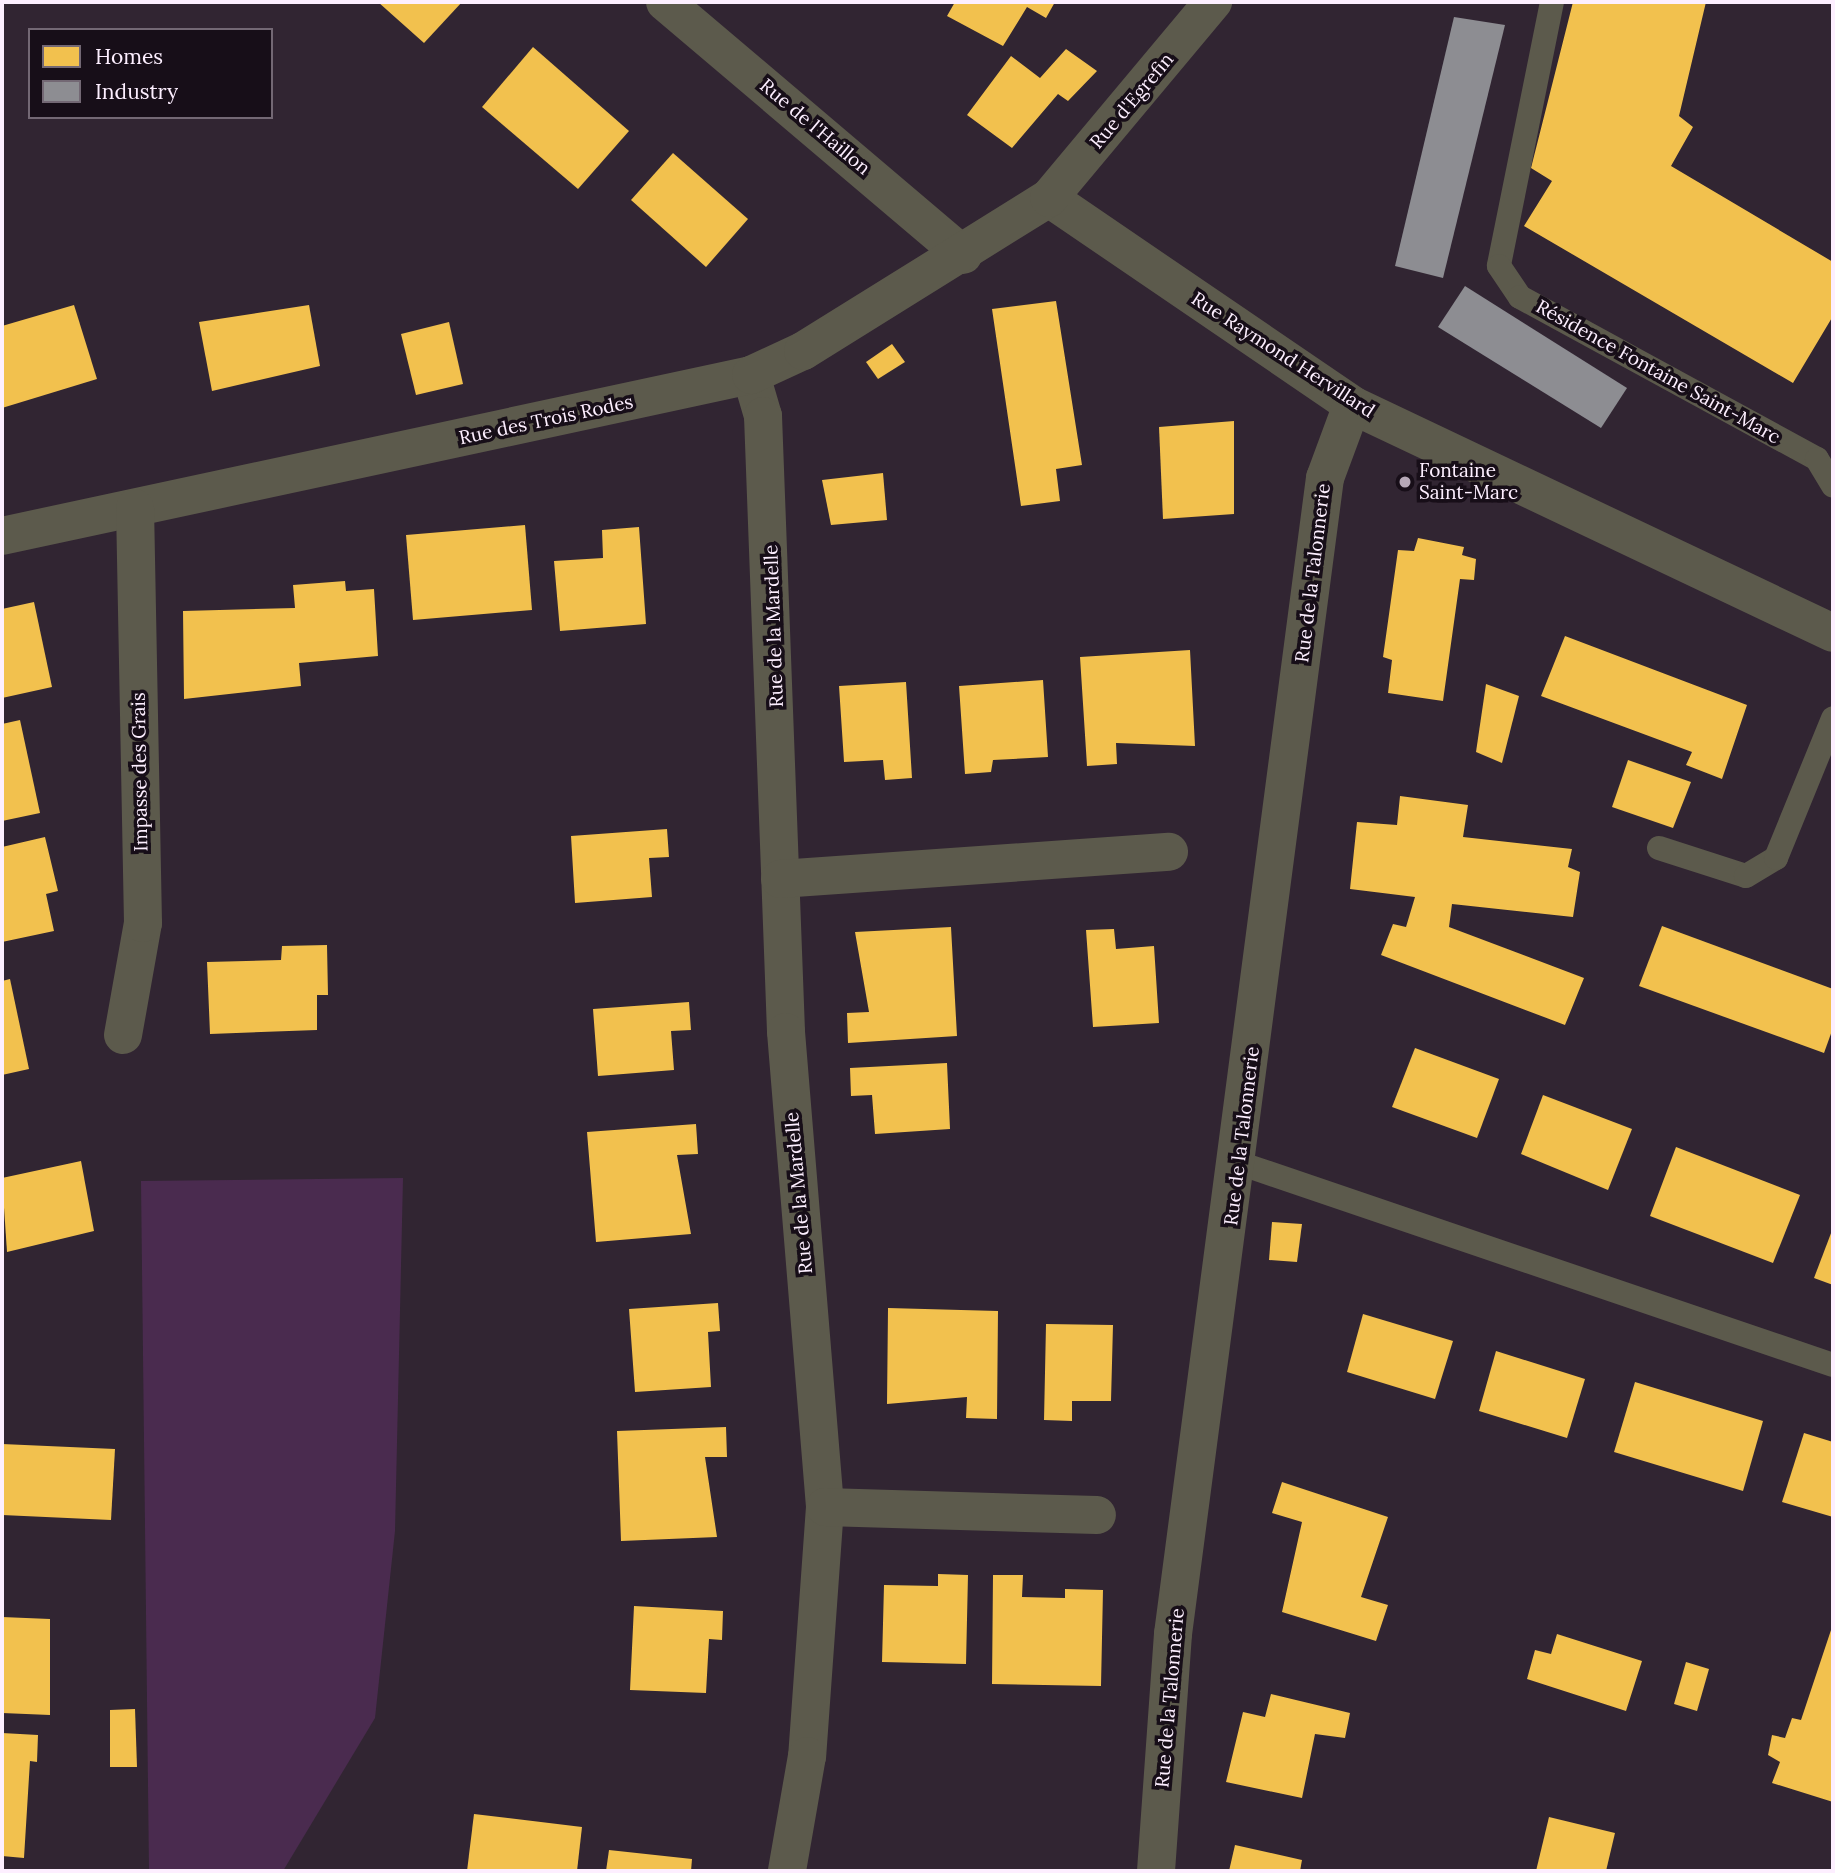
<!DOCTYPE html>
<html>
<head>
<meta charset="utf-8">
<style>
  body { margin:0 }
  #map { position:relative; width:1835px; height:1873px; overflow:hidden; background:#312532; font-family:Lora,serif }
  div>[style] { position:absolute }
  .green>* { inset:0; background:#4a2b4f }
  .homes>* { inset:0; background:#f2c14e }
  .industry>* { inset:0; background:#8d8d92 }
  .lane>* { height:24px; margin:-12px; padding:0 12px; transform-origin:12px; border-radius:12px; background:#5c5a4c }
  .street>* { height:38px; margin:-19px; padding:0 19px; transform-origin:19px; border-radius:19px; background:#5c5a4c }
  .dots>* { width:19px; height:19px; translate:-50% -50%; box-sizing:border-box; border:4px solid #170e18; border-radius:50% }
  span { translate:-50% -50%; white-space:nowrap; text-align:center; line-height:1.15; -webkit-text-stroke:7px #170e18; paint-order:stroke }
  .street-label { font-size:19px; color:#fdefff }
  .poi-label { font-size:19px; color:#fdefff }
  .left { translate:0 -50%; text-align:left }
  .frame { position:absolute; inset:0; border:4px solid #fdefff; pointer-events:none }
  .legend { position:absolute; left:28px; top:28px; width:245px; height:91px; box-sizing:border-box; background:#170e18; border:2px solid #736874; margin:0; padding:9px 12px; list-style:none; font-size:21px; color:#fdefff }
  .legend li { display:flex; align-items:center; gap:14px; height:35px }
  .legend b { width:35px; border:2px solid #736874 }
</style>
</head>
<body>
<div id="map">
  <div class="green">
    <div style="clip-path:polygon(403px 1178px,395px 1531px,375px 1718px,283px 1871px,149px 1871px,141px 1181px)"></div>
  </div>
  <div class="homes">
    <div style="clip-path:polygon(378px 2px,462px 2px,424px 43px)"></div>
    <div style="clip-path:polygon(955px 2px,1055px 2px,1046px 18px,1027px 7px,1003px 46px,947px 16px)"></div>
    <div style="clip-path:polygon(1573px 2px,1706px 2px,1679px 116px,1693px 127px,1671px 166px,1833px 262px,1833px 316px,1793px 383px,1524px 226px,1552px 181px,1531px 168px)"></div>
    <div style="clip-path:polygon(533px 47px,629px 131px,578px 189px,482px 107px)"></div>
    <div style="clip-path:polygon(1066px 49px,1097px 71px,1068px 101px,1058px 94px,1012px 148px,967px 115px,1011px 56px,1040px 78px)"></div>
    <div style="clip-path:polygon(673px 153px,748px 219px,706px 267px,631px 200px)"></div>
    <div style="clip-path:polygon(1056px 301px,1082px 465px,1056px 469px,1060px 501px,1021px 506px,992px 309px)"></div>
    <div style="clip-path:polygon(74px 305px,97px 379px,2px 408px,2px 326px)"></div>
    <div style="clip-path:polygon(309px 305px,320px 366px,212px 391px,199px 322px)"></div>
    <div style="clip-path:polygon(449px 322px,463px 384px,416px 395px,401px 334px)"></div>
    <div style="clip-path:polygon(892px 344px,905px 362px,878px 379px,866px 362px)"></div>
    <div style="clip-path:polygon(1234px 421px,1234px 514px,1163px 519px,1159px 427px)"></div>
    <div style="clip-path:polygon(883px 473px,887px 520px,831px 525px,822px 480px)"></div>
    <div style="clip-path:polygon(525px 525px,532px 610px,413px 620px,406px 535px)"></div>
    <div style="clip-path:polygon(639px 527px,646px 624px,560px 631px,554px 561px,603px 558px,602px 530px)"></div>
    <div style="clip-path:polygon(1418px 538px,1464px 547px,1462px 555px,1476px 559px,1474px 580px,1460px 579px,1443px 701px,1388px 693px,1392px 660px,1383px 657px,1398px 550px,1414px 551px)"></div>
    <div style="clip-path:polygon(345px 581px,346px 591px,374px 589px,378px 656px,299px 663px,301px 686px,184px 699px,183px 611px,295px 608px,293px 585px)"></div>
    <div style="clip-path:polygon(34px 602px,52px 687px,2px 698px,2px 609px)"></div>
    <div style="clip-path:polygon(1565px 636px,1747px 705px,1722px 779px,1686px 765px,1692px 752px,1541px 696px)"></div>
    <div style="clip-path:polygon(1190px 650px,1195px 746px,1116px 743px,1117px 764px,1087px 766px,1080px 657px)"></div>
    <div style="clip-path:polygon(1043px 680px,1048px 757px,993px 760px,991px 772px,965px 774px,959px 686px)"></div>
    <div style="clip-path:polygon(906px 682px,912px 778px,885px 780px,883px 760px,844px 762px,839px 686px)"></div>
    <div style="clip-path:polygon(1486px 684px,1519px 696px,1502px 763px,1476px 752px)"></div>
    <div style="clip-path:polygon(20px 720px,40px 813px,2px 821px,2px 724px)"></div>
    <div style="clip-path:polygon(1628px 760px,1691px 782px,1673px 828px,1612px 807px)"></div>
    <div style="clip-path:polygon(1400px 796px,1468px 805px,1463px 837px,1572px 849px,1568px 867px,1580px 872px,1573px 917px,1452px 904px,1449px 927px,1584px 978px,1565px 1025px,1381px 955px,1393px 924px,1406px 927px,1415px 897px,1350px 889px,1357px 822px,1397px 825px)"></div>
    <div style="clip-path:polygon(667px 829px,669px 857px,649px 858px,652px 897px,575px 903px,571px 836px)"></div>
    <div style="clip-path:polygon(45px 837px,58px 891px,46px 894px,54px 931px,2px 942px,2px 847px)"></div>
    <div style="clip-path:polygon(1662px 926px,1833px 989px,1833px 1028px,1824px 1053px,1639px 986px)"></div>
    <div style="clip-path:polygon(951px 927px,957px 1036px,848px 1043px,847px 1013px,869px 1012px,855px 932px)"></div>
    <div style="clip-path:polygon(1114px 929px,1116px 949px,1154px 946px,1159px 1023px,1093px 1027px,1086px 930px)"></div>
    <div style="clip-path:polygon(327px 945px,328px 995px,317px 995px,317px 1030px,210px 1034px,207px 962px,281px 960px,282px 946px)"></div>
    <div style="clip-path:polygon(10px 979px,29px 1069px,2px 1075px,2px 981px)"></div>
    <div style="clip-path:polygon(689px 1002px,691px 1030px,671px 1031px,674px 1070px,598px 1076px,593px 1009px)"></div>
    <div style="clip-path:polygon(1415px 1048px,1499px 1079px,1477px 1138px,1392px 1107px)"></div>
    <div style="clip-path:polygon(947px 1063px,950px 1129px,875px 1134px,872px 1095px,851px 1096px,850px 1068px)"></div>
    <div style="clip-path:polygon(1543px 1095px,1632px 1129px,1608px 1190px,1521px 1154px)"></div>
    <div style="clip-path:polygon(696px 1124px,698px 1154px,677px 1155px,691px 1234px,596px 1242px,587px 1132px)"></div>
    <div style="clip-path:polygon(1676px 1147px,1800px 1195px,1773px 1263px,1650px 1216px)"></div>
    <div style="clip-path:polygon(81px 1161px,94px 1231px,7px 1252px,2px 1178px)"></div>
    <div style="clip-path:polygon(1272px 1222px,1302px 1224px,1297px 1262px,1269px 1260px)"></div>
    <div style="clip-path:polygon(1833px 1228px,1833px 1285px,1814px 1278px)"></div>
    <div style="clip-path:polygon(718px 1303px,720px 1331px,708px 1332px,711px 1387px,635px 1392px,629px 1309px)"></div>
    <div style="clip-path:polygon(888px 1308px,998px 1311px,997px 1419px,966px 1418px,967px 1397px,887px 1404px)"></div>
    <div style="clip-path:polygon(1363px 1314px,1453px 1341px,1435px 1399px,1347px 1372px)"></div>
    <div style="clip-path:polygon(1046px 1324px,1113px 1325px,1111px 1401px,1072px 1401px,1072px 1421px,1044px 1420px)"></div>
    <div style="clip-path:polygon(1496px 1351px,1585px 1379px,1567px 1438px,1479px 1411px)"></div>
    <div style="clip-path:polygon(1635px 1382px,1763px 1421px,1743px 1491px,1614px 1452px)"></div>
    <div style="clip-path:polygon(726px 1427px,727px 1457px,705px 1457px,717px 1537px,621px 1541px,617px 1431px)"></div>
    <div style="clip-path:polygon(1804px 1433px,1833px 1442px,1833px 1517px,1782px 1502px)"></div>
    <div style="clip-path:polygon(2px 1444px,115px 1449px,111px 1520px,2px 1515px)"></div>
    <div style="clip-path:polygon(1282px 1482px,1388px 1517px,1361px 1597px,1388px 1605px,1376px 1641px,1282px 1612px,1302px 1522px,1272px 1513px)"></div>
    <div style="clip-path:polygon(938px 1574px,968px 1575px,966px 1664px,882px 1662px,884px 1585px,938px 1586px)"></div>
    <div style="clip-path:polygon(993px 1575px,1023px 1575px,1022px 1597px,1065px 1598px,1065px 1589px,1103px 1590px,1101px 1686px,992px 1684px)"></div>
    <div style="clip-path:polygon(634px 1606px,723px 1611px,722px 1640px,709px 1639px,706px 1693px,630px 1690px)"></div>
    <div style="clip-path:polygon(2px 1617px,50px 1619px,50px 1715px,2px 1713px)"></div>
    <div style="clip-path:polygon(1833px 1624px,1833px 1802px,1772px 1783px,1780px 1762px,1768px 1755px,1772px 1735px,1785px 1738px,1792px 1718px,1801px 1720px)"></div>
    <div style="clip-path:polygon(1557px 1634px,1642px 1661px,1626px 1711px,1527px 1679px,1535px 1650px,1551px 1654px)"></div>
    <div style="clip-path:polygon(1686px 1662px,1709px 1669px,1697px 1711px,1674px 1704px)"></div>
    <div style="clip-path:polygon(1271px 1694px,1350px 1713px,1345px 1738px,1315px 1734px,1302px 1798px,1226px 1782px,1243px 1712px,1265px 1717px)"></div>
    <div style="clip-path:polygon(135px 1709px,137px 1767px,110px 1767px,110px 1710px)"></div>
    <div style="clip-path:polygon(2px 1733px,38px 1735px,37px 1762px,30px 1761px,24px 1858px,2px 1856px)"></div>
    <div style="clip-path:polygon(474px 1814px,582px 1827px,577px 1871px,467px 1871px)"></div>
    <div style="clip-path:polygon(1549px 1817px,1615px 1833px,1606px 1871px,1536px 1871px)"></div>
    <div style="clip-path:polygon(1235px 1845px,1302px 1860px,1300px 1871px,1229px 1871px)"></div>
    <div style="clip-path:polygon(609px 1850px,692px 1859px,691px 1871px,606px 1871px)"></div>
  </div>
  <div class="industry">
    <div style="clip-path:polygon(1454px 17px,1505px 25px,1443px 278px,1395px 266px)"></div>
    <div style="clip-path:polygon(1465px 286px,1627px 388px,1601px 428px,1438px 327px)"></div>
  </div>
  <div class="lane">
    <div style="left:1552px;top:2px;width:269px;rotate:101.4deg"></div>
    <div style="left:1499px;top:266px;width:37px;rotate:56deg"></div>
    <div style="left:1520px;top:297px;width:338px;rotate:28.6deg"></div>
    <div style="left:1817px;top:459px;width:31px;rotate:59deg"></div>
    <div style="left:1659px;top:848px;width:91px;rotate:17.8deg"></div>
    <div style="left:1746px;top:876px;width:35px;rotate:-31deg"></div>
    <div style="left:1776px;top:858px;width:151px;rotate:-67.8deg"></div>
    <div style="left:1239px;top:1163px;width:627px;rotate:18.78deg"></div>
  </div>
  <div class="street">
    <div style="left:665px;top:2px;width:391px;rotate:40.3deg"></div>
    <div style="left:1049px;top:198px;width:367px;rotate:34.3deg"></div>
    <div style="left:1352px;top:405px;width:532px;rotate:25.36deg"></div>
    <div style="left:751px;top:375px;width:43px;rotate:73.7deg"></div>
    <div style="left:763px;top:416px;width:616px;rotate:87.86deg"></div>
    <div style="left:786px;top:1032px;width:477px;rotate:85.3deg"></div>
    <div style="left:825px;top:1507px;width:250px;rotate:94.1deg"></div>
    <div style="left:807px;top:1756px;width:117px;rotate:99.9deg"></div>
    <div style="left:2px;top:536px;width:766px;rotate:-12.13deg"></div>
    <div style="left:751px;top:375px;width:57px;rotate:-24.8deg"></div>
    <div style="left:803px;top:351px;width:290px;rotate:-31.9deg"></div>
    <div style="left:1049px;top:198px;width:256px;rotate:-50.1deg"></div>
    <div style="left:780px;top:879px;width:390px;rotate:-4deg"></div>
    <div style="left:123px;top:1035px;width:114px;rotate:-79.9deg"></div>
    <div style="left:143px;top:923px;width:415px;rotate:-91.1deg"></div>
    <div style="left:825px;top:1507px;width:272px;rotate:1.7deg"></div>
    <div style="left:1156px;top:1871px;width:238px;rotate:-85.9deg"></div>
    <div style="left:1173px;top:1634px;width:1166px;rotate:-82.51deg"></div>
    <div style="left:1325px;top:478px;width:78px;rotate:-69.7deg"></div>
  </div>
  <div class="dots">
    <div style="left:1405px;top:482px;background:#b6a8b7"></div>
  </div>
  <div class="street-label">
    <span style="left:1132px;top:101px;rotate:-50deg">Rue d'Egrefin</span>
    <span style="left:815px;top:127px;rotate:40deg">Rue de l'Haillon</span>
    <span style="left:1283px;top:355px;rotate:33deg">Rue Raymond Hervillard</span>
    <span style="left:1658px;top:372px;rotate:29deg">Résidence Fontaine Saint-Marc</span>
    <span style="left:546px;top:420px;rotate:-12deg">Rue des Trois Rodes</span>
    <span style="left:1313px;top:573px;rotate:-83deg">Rue de la Talonnerie</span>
    <span style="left:774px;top:626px;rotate:-92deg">Rue de la Mardelle</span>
    <span style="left:140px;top:772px;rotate:-91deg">Impasse des Grais</span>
    <span style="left:1242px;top:1136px;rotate:-83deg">Rue de la Talonnerie</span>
    <span style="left:799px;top:1193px;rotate:-95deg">Rue de la Mardelle</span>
    <span style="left:1170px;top:1698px;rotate:-85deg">Rue de la Talonnerie</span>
  </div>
  <div class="poi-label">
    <span class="left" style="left:1419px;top:482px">Fontaine<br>Saint-Marc</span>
  </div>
  <div class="frame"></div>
  <ul class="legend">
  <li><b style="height:19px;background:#f2c14e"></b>Homes</li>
  <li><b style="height:19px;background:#8d8d92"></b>Industry</li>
  </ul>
</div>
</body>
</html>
